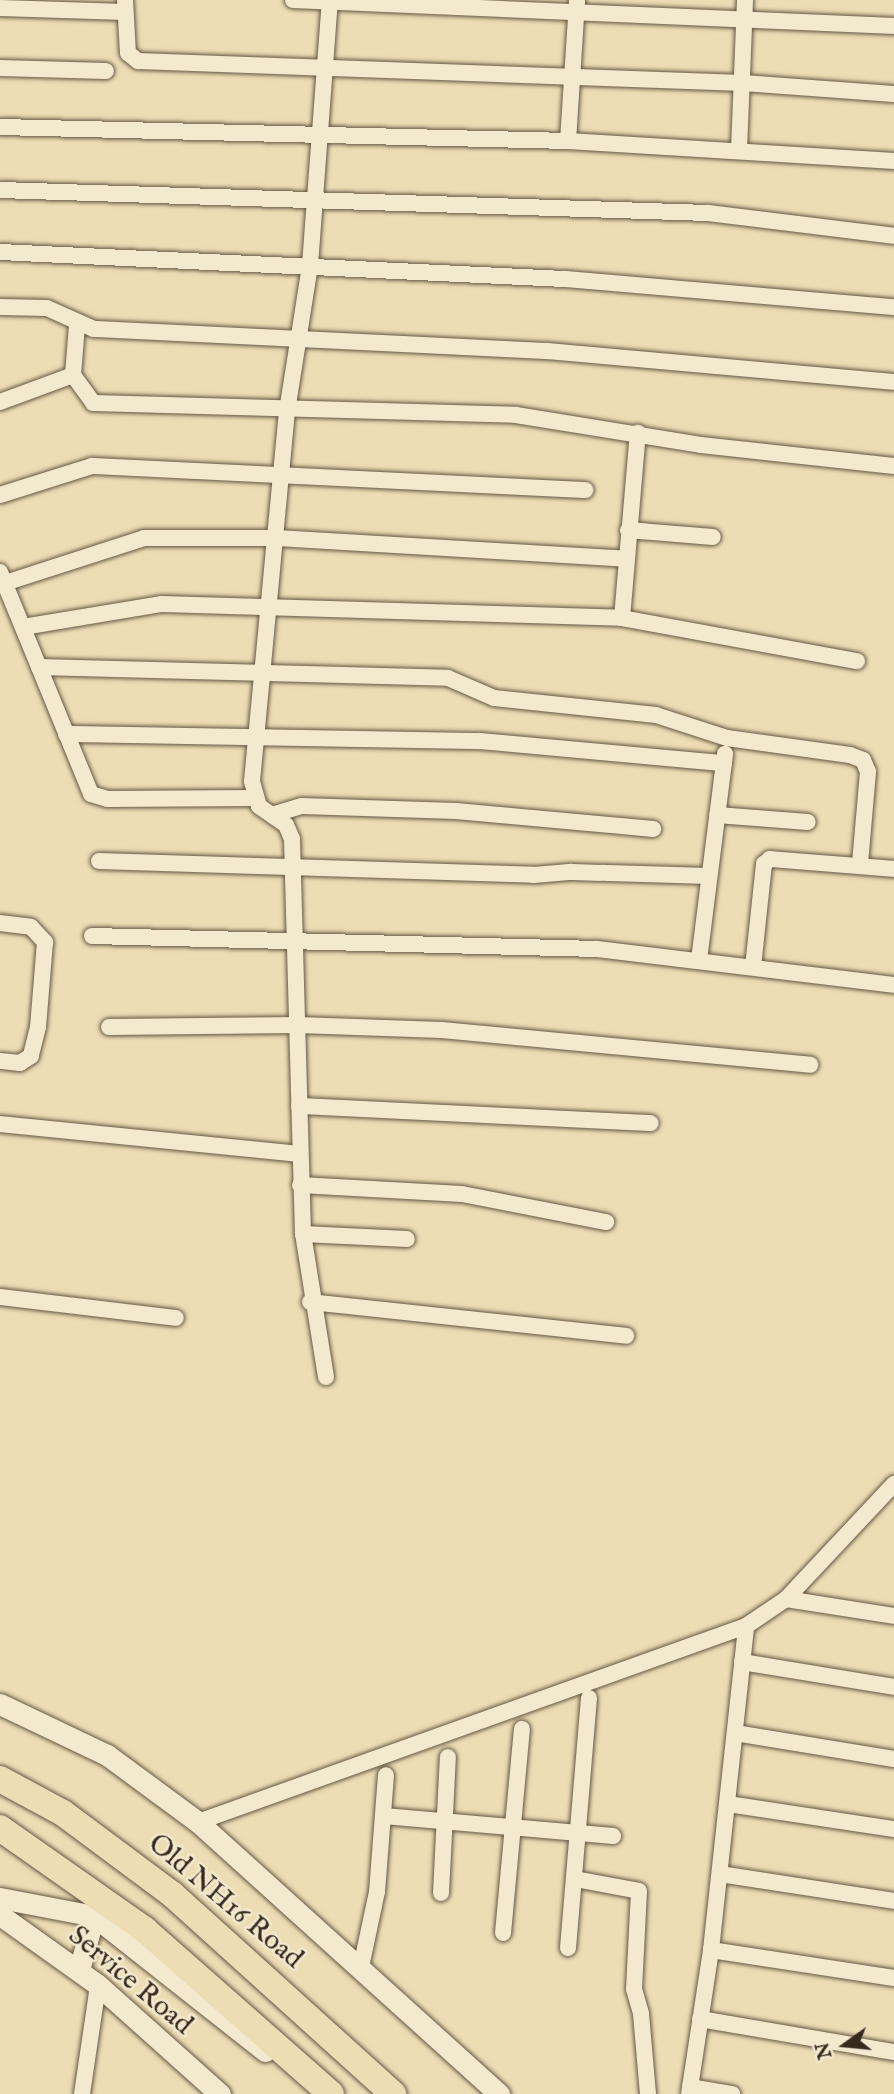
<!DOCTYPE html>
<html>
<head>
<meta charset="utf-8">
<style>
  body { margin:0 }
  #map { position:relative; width:894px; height:2094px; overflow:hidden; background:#edddb5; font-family:"IM FELL English",serif }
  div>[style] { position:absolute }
  .roads { filter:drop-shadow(0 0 2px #645744) drop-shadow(0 0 2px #645744) }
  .minor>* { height:16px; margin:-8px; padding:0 8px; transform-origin:8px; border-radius:8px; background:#f3e9cf }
  .tertiary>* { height:21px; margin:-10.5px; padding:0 10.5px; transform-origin:10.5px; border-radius:10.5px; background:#f3e9cf }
  .primary>* { height:26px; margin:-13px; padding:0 13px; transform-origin:13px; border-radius:13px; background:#edddb5 }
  span { translate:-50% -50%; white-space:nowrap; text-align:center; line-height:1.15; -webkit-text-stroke:5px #f3e9cf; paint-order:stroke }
  .street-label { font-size:28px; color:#362a1e }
  .north { position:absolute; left:810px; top:2010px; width:70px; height:70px; -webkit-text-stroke:5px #f3e9cf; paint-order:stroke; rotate:255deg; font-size:19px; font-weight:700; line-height:28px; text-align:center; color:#362a1e }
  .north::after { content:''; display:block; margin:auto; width:24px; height:32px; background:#362a1e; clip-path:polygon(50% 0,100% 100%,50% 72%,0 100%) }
</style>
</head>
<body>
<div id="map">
  <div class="roads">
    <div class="minor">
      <div style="left:125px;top:0;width:53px;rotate:86.8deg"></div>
      <div style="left:128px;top:53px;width:13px;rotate:39deg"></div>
      <div style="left:138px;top:61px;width:605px;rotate:2.08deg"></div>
      <div style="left:743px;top:83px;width:151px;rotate:4.2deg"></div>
      <div style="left:293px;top:0;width:602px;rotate:2.48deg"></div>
      <div style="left:0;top:8px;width:125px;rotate:1.8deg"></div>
      <div style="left:0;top:68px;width:106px;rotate:1.6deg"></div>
      <div style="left:0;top:127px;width:568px;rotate:1.41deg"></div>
      <div style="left:568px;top:141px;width:327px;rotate:3.5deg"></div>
      <div style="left:568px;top:141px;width:141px;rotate:-86.3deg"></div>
      <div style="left:739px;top:150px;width:150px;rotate:-87.7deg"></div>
      <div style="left:0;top:190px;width:708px;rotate:1.86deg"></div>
      <div style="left:708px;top:213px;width:187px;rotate:7deg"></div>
      <div style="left:0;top:252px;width:566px;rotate:2.74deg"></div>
      <div style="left:565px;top:279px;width:330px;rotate:4.9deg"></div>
      <div style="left:0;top:307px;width:47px;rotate:1.2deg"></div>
      <div style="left:47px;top:308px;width:51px;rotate:24.1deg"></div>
      <div style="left:94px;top:329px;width:454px;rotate:2.8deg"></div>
      <div style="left:547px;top:351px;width:348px;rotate:5.1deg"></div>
      <div style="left:73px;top:375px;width:34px;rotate:54deg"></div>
      <div style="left:93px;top:403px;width:423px;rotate:1.6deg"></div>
      <div style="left:516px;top:415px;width:187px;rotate:9.2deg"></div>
      <div style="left:701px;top:445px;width:194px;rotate:6.2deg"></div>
      <div style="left:0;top:402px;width:78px;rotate:-20.3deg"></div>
      <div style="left:73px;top:375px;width:50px;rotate:-85.4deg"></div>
      <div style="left:0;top:495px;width:96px;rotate:-17.5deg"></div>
      <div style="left:92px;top:466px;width:494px;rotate:2.8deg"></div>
      <div style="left:628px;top:530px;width:85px;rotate:4.7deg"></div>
      <div style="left:0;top:572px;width:240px;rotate:67.7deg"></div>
      <div style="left:91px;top:794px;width:17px;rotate:17deg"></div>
      <div style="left:107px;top:799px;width:147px;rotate:-0.4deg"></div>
      <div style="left:5px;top:583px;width:146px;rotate:-17.9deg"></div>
      <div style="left:144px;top:538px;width:133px"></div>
      <div style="left:277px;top:538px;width:350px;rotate:3.4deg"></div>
      <div style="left:622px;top:618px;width:186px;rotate:-85.1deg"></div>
      <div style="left:23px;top:627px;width:141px;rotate:-9.4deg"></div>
      <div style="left:162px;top:604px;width:460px;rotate:1.7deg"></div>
      <div style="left:622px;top:618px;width:239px;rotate:10.4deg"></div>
      <div style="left:39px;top:667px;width:409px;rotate:1.5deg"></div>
      <div style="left:448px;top:678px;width:50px;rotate:23.5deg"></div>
      <div style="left:494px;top:698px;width:163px;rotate:6deg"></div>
      <div style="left:656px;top:715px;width:75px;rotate:17.9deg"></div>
      <div style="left:727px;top:738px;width:124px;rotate:7.9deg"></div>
      <div style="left:850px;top:755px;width:14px;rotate:21deg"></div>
      <div style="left:863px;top:760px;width:13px;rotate:67deg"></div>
      <div style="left:868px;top:772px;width:92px;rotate:95deg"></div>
      <div style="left:66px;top:734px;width:414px;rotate:1deg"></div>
      <div style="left:480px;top:741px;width:245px;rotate:5.2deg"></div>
      <div style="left:272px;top:815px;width:31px;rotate:-17deg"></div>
      <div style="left:302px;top:806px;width:154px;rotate:1.9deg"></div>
      <div style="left:456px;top:811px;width:198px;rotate:5.2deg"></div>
      <div style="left:717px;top:815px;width:91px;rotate:4.4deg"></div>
      <div style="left:99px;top:861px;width:435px;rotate:1.8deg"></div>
      <div style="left:534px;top:875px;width:38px;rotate:-5deg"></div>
      <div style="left:572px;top:872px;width:137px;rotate:1.7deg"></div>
      <div style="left:0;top:923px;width:31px;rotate:7deg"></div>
      <div style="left:31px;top:927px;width:21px;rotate:47deg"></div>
      <div style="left:45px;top:942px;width:85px;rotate:94.7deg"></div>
      <div style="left:38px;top:1027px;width:30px;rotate:104deg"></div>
      <div style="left:31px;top:1056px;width:13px;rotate:148deg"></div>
      <div style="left:20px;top:1063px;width:20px;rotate:-174deg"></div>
      <div style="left:92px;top:936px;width:505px;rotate:1.47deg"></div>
      <div style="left:597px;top:949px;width:299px;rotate:6.9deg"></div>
      <div style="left:699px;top:960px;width:208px;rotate:-82.8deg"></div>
      <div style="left:753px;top:967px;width:104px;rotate:-83.9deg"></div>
      <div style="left:764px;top:864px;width:8px;rotate:-40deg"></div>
      <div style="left:770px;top:859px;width:124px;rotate:4.6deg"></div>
      <div style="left:109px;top:1027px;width:189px;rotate:-0.6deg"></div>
      <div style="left:298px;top:1025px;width:144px;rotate:2deg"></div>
      <div style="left:442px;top:1030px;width:370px;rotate:5.4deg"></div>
      <div style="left:299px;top:1106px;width:352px;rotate:2.8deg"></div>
      <div style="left:0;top:1124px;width:301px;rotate:5.7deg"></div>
      <div style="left:300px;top:1185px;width:162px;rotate:3.2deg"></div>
      <div style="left:462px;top:1194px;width:147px;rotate:11deg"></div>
      <div style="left:303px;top:1234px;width:104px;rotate:2.8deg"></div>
      <div style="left:0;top:1297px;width:177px;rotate:6.8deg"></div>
      <div style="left:310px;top:1302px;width:318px;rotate:6.1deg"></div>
      <div style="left:326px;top:1377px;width:145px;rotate:-99.1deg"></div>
      <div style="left:303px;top:1234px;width:395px;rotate:-91.6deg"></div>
      <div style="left:292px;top:839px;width:15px;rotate:-113deg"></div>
      <div style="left:286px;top:825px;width:33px;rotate:-145deg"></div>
      <div style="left:259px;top:806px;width:26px;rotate:-106deg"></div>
      <div style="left:252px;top:781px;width:372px;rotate:-84.6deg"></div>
      <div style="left:287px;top:411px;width:148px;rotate:-81deg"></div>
      <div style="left:310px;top:265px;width:266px;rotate:-85.7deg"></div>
      <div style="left:786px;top:1599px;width:109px;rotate:8.9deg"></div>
      <div style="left:742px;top:1662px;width:154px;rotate:9.3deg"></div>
      <div style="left:735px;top:1733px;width:161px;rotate:9.3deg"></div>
      <div style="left:728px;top:1804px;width:168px;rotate:8.6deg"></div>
      <div style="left:384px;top:1816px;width:230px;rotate:5deg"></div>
      <div style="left:198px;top:1822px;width:582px;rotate:-19.68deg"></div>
      <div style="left:746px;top:1626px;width:48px;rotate:-34deg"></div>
      <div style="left:786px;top:1599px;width:158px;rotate:-46.8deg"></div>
      <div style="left:720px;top:1874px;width:176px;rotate:8.8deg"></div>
      <div style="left:575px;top:1879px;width:65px;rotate:10.6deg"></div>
      <div style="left:639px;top:1891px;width:98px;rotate:92.9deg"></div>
      <div style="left:634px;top:1989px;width:26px;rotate:74deg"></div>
      <div style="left:641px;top:2014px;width:80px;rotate:85deg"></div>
      <div style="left:441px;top:1893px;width:136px;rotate:-87.1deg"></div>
      <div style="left:503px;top:1933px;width:205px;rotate:-84.7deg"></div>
      <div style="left:568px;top:1948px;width:251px;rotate:-85.2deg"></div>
      <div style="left:711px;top:1950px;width:185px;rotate:8.7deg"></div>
      <div style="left:361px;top:1967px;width:77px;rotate:-78deg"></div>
      <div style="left:377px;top:1892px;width:117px;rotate:-85.6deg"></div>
      <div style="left:700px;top:2019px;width:197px;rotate:9.7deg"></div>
      <div style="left:690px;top:2087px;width:43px;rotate:9.5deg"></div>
      <div style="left:82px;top:2094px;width:110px;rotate:-81.6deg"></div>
      <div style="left:689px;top:2094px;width:146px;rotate:-81.3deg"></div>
      <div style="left:711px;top:1950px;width:326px;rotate:-83.8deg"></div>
    </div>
    <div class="tertiary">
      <div style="left:0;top:1704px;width:119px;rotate:25.5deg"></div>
      <div style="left:107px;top:1755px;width:113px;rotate:36.4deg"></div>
      <div style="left:198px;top:1822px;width:406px;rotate:42.1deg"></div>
      <div style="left:0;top:1898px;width:96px;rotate:10.8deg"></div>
      <div style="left:94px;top:1916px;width:218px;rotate:38.3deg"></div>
      <div style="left:0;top:1915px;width:120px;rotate:35.5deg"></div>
      <div style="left:98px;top:1985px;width:164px;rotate:41.8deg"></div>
      <div style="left:79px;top:1970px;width:56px;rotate:-74.5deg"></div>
    </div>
    <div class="primary">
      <div style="left:0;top:1779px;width:72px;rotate:28.4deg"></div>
      <div style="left:63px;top:1813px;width:137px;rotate:36.7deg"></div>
      <div style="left:173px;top:1895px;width:297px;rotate:42.1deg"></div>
      <div style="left:0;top:1828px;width:177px;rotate:35.1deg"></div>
      <div style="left:145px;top:1930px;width:248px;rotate:41.4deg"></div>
    </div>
  </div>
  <div class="street-label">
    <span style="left:225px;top:1902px;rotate:40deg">Old NH16 Road</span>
    <span style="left:130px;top:1981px;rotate:40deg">Service Road</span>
  </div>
  <div class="north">N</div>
</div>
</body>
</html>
